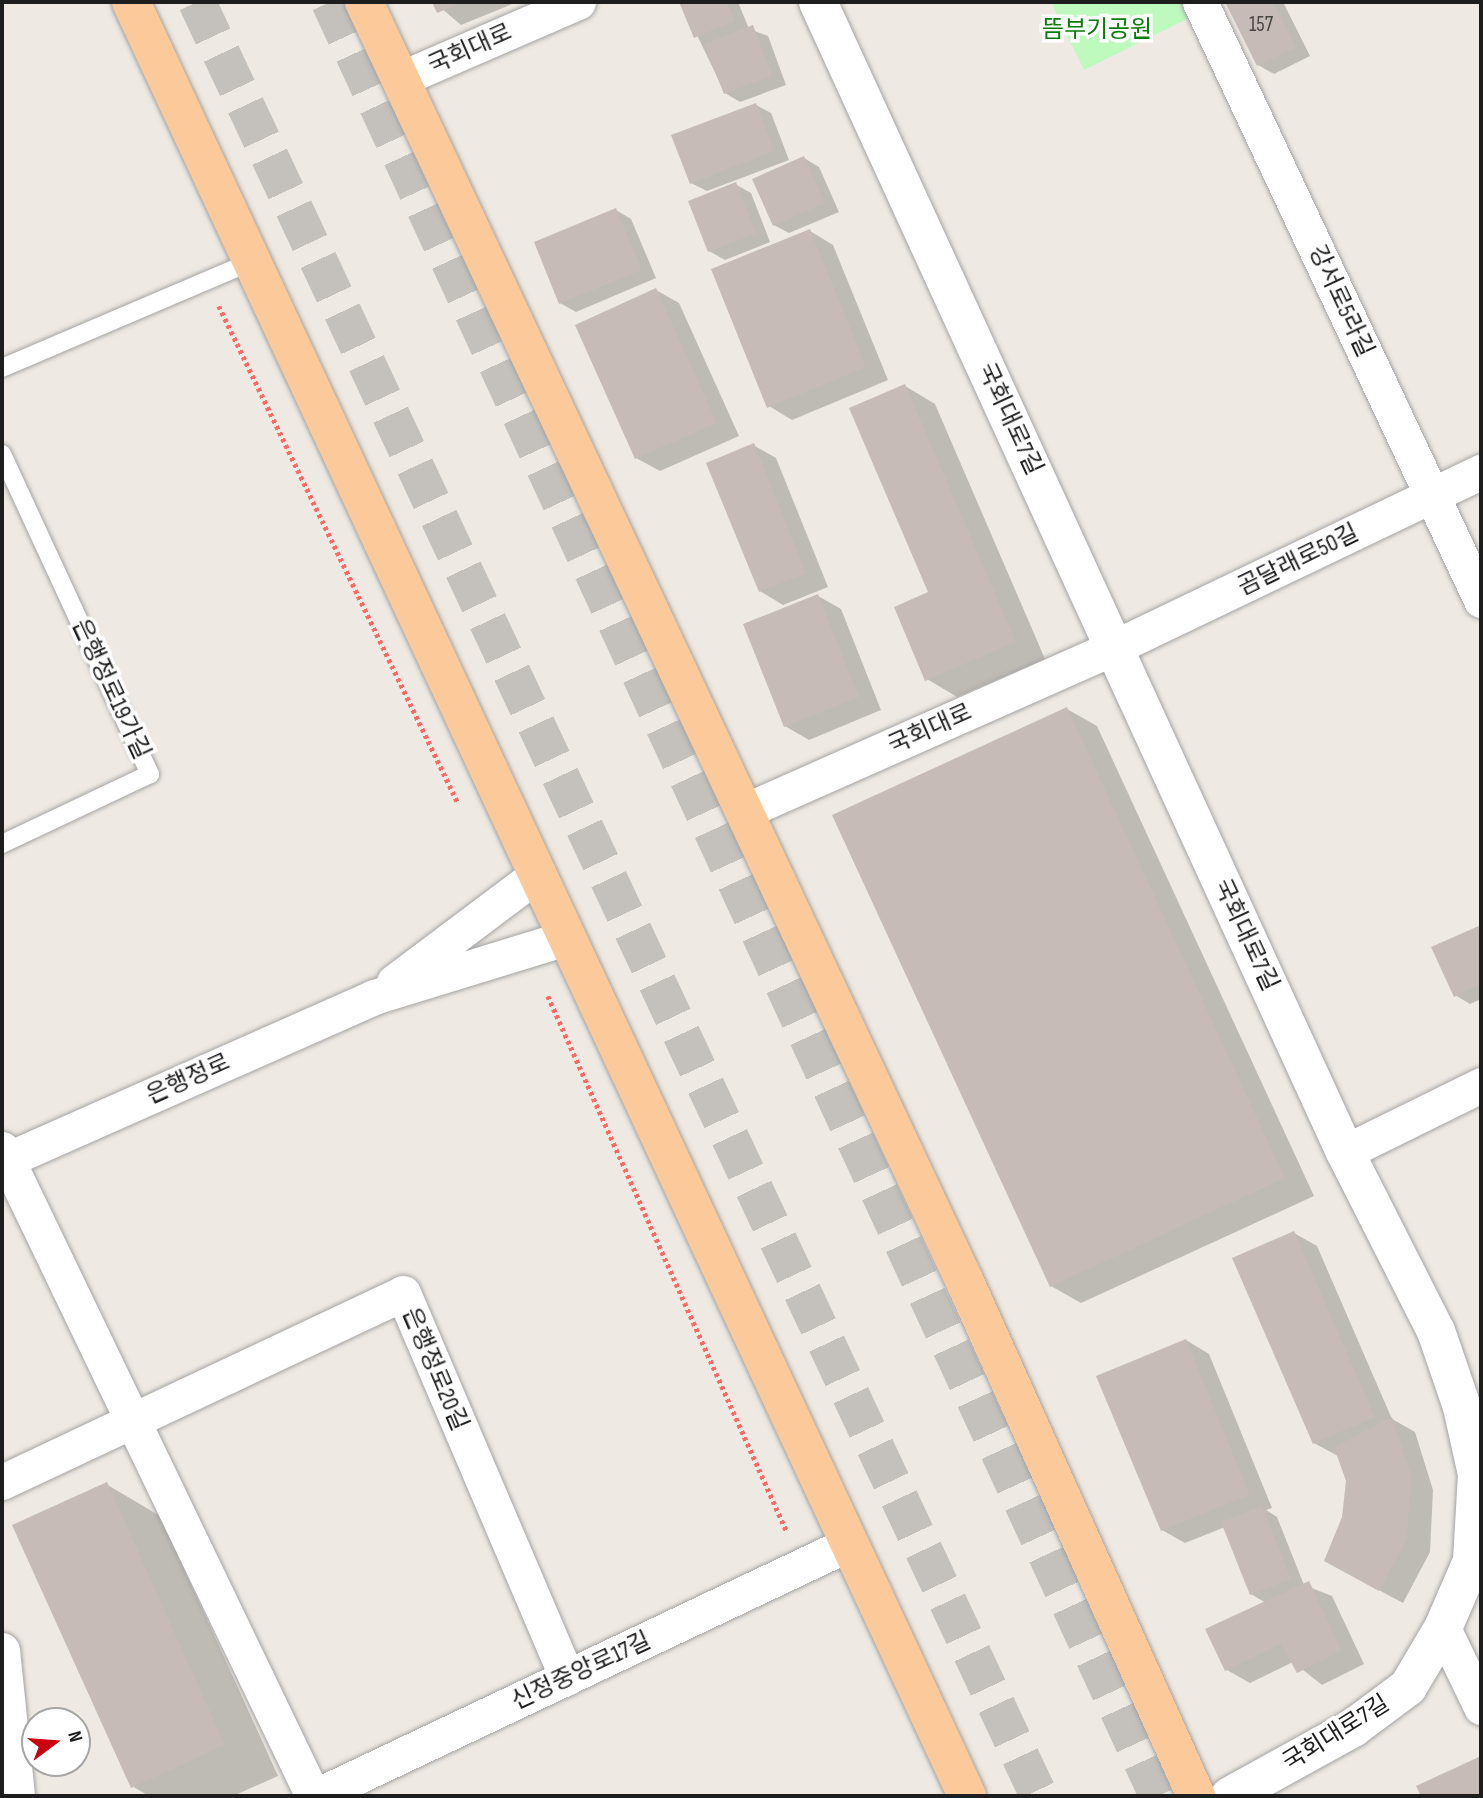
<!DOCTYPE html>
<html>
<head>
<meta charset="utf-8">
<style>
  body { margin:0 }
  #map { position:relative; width:1483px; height:1798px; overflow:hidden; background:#eee9e2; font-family:"Sofia Sans Condensed","Noto Sans KR",sans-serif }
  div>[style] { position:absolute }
  .park>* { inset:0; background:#bef9be }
  .shadow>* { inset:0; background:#0003 }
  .building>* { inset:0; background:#c6bbb6 }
  .trunk-tunnel>* { height:38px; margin-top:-19px; transform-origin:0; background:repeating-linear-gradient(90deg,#c4c0bb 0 38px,transparent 0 57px) }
  .path>* { height:4.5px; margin-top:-2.25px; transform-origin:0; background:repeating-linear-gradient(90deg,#fa6b68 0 3.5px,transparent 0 7px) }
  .roads { filter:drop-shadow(0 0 2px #a4a4a4) drop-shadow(0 0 2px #a4a4a4) }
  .service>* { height:18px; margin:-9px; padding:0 9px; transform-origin:9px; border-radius:9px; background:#fff }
  .minor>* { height:35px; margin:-17.5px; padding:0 17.5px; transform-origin:17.5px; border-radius:17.5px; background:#fff }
  .tertiary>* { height:38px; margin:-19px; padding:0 19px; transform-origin:19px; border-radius:19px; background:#fff }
  .primary>* { height:38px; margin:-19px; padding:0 19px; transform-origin:19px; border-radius:19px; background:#fcca9a }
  span { translate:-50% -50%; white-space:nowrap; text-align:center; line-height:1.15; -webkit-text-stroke:7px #fff; paint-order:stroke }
  .number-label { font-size:21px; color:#474443 }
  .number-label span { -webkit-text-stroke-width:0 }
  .park-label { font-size:24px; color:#0b7a0c }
  .street-label { font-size:24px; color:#1d1d1d }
  .frame { position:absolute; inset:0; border:4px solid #1d1d1d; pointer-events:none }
  .north { position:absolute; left:21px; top:1707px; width:70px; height:70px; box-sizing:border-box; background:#fff; border:2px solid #a5a5a5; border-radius:50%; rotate:74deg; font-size:19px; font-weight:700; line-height:28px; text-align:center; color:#1d1d1d }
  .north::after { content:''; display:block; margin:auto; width:24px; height:32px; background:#c90010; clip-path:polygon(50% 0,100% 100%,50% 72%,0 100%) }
</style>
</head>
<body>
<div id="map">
  <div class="park">
    <div style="clip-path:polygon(1051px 2px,1188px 2px,1195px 15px,1084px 70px)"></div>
  </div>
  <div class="shadow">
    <div style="clip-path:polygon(434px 2px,517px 2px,461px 25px)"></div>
    <div style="clip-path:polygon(681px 2px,738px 2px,749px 29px,768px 36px,786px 85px,740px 102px,725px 93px)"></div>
    <div style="clip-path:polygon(1283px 2px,1310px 56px,1274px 74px,1258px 65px,1227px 3px)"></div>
    <div style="clip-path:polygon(756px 105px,771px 113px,789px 160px,707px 191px,691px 183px)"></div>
    <div style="clip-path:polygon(804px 158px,819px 167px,839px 212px,789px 233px,774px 225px)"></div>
    <div style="clip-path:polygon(735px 184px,751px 193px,770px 242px,725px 260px,709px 251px)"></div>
    <div style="clip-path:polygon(616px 210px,631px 219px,656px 278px,576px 312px,560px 303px)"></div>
    <div style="clip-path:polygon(810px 231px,833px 245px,888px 380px,792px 420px,769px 406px)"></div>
    <div style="clip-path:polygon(656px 290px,679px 303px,739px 436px,660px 471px,636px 458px)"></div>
    <div style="clip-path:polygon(905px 386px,935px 404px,1045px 659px,957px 697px,927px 679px,930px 593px)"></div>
    <div style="clip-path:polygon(753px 445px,776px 458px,828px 587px,783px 605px,760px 591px)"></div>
    <div style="clip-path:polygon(818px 596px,841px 609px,881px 710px,809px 740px,785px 726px)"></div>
    <div style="clip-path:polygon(1067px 709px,1097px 726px,1314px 1196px,1081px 1303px,1051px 1286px)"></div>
    <div style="clip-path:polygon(1481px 927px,1481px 999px,1470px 1004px,1455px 995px,1434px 948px)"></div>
    <div style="clip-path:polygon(1294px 1233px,1317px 1246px,1392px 1419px,1415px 1432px,1433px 1490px,1430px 1552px,1403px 1603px,1349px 1574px,1344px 1517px,1348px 1481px,1338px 1456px,1314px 1443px)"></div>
    <div style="clip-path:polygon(1186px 1340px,1209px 1354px,1272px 1508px,1266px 1510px,1277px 1517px,1304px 1585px,1332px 1596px,1364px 1664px,1322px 1685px,1293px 1662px,1250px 1683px,1227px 1670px,1266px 1603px,1251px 1594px,1225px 1527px,1185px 1543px,1162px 1530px)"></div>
    <div style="clip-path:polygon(106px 1484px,160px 1516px,278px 1776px,233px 1796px,149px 1796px,132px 1786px)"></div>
  </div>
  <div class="building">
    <div style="clip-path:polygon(432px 2px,463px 2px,437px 13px)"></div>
    <div style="clip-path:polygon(679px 2px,727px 2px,735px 21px,694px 38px)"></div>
    <div style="clip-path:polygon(1225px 2px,1273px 2px,1296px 47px,1257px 66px)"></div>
    <div style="clip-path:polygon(753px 25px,772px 76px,724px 94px,704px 44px)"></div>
    <div style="clip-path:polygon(756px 103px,774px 151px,690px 184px,671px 135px)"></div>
    <div style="clip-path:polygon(804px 156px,825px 203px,773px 226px,752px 179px)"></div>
    <div style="clip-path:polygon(736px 182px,756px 234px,708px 252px,688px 201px)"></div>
    <div style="clip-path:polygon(616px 208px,642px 270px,559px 304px,534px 242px)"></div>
    <div style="clip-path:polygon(810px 229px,866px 367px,767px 408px,711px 269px)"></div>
    <div style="clip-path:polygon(656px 288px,717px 423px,635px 459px,575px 325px)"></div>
    <div style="clip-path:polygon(905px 384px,1016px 642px,925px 681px,894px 607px,928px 592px,849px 408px)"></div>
    <div style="clip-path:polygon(754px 443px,806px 574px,759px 592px,706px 463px)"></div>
    <div style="clip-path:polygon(818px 594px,859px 697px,784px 727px,743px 624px)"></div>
    <div style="clip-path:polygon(1067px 707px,1285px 1178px,1050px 1287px,832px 815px)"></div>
    <div style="clip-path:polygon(1481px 925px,1481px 984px,1454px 997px,1431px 947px)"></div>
    <div style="clip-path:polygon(1294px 1231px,1375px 1417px,1313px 1444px,1232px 1258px)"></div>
    <div style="clip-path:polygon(1186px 1339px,1250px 1495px,1161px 1531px,1096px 1376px)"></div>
    <div style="clip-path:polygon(1392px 1417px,1411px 1475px,1407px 1539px,1379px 1591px,1324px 1561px,1342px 1517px,1346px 1481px,1334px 1447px)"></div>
    <div style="clip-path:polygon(107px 1482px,225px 1745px,131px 1788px,12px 1525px)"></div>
    <div style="clip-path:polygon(1262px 1506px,1291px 1579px,1250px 1595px,1221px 1522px)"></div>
    <div style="clip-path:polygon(1309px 1581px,1342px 1651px,1297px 1673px,1281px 1644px,1225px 1671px,1205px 1629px)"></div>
    <div style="clip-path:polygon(1481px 1756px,1481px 1796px,1421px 1796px,1416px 1786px)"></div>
  </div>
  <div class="trunk-tunnel">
    <div style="left:197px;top:2px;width:1982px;rotate:64.86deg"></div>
    <div style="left:330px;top:2px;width:1976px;rotate:65.22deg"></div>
  </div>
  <div class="path">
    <div style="left:219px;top:306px;width:551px;rotate:64.32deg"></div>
    <div style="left:548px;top:996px;width:587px;rotate:65.97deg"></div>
  </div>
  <div class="roads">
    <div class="service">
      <div style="left:2px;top:368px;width:270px;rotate:-23.1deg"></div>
      <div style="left:2px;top:454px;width:353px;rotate:65.2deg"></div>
      <div style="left:150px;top:774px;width:164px;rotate:154.7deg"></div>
    </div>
    <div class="minor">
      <div style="left:1200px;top:2px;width:661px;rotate:64.83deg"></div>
      <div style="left:400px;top:79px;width:194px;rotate:-23.4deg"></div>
      <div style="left:745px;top:811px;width:405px;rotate:-23.9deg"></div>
      <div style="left:1115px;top:647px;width:406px;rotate:-25.6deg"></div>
      <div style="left:394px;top:982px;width:176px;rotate:-36.9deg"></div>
      <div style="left:2px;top:1149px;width:718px;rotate:64.33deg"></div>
      <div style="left:1345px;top:1152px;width:152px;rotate:-26.2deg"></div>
      <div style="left:2px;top:1162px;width:407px;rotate:-23.9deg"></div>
      <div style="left:374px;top:997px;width:201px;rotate:-17.1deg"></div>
      <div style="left:2px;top:1482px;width:443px;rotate:-25.2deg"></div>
      <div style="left:403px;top:1293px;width:418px;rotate:66.9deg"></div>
      <div style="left:1443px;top:1628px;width:88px;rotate:64.3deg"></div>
      <div style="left:2px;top:1650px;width:147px;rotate:84.1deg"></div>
      <div style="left:316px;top:1796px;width:586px;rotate:-25.34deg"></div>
    </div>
    <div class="tertiary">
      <div style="left:818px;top:2px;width:1265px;rotate:65.38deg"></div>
      <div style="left:1345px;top:1152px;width:201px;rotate:63.1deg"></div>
      <div style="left:1436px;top:1331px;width:80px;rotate:71.1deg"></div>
      <div style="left:1462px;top:1407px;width:69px;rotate:77.4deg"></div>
      <div style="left:1477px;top:1474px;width:87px;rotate:93.3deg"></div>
      <div style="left:1472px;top:1561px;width:73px;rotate:113.4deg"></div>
      <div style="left:1443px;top:1628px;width:69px;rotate:120.7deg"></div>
      <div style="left:1408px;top:1687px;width:69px;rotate:143.3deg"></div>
      <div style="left:1353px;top:1728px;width:141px;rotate:151.1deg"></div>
    </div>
    <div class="primary">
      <div style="left:131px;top:2px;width:1979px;rotate:65.01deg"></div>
      <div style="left:364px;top:2px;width:1414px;rotate:64.85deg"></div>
      <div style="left:965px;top:1282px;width:564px;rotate:65.8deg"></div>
    </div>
  </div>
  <div class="number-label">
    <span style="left:1261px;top:25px">157</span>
  </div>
  <div class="park-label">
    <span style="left:1097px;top:30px">뜸부기공원</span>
  </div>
  <div class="street-label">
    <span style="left:470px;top:49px;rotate:-24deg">국회대로</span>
    <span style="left:1341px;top:301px;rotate:65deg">강서로5라길</span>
    <span style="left:1010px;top:419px;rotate:65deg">국회대로7길</span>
    <span style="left:1298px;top:560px;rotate:-26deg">곰달래로50길</span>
    <span style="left:111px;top:689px;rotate:65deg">은행정로19가길</span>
    <span style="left:930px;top:729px;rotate:-24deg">국회대로</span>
    <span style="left:1246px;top:935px;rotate:65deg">국회대로7길</span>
    <span style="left:188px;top:1079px;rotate:-24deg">은행정로</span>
    <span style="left:435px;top:1369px;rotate:67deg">은행정로20길</span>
    <span style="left:581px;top:1671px;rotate:-25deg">신정중앙로17길</span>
    <span style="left:1336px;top:1733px;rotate:-32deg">국회대로7길</span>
  </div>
  <div class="frame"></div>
  <div class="north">N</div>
</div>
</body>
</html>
